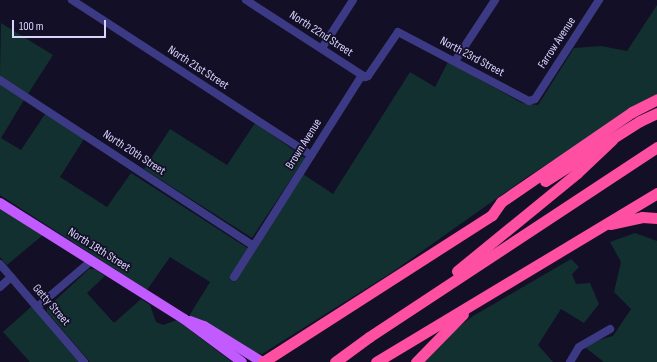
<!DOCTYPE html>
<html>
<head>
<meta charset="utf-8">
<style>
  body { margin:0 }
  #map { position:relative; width:657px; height:362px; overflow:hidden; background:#130f26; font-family:"Sofia Sans Condensed",sans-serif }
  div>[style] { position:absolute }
  .green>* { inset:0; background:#12302f }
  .minor>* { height:8px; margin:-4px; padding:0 4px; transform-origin:4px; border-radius:4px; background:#3d3a85 }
  .major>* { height:10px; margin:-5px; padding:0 5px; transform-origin:5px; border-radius:5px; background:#c25bff }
  .highway>* { height:11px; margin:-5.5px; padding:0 5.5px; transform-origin:5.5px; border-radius:5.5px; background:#ff4fa3 }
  span { translate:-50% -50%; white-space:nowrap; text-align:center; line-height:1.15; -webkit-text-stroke:3.5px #130f26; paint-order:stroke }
  .street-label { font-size:12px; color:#d9d4ff }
  .scale { position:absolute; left:12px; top:20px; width:94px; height:18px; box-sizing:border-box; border:2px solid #d9d4ff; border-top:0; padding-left:5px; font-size:12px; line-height:14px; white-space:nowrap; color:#d9d4ff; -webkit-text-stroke:3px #130f26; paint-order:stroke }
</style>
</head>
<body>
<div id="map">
  <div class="green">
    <div style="clip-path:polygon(657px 5px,657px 94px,527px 177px,394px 271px,262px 354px,255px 353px,189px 316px,210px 282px,170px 257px,147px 290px,0 195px,0 84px,24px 100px,1px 138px,21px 150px,45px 114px,84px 139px,60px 177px,107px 207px,131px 173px,249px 249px,230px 279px,235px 282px,303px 174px,333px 194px,410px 72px,435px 87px,448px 62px,522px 103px,538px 105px,574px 48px,601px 46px,627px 51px)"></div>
    <div style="clip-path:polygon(1px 23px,53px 55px,28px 94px,0 76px)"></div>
    <div style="clip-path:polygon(255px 123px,305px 158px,252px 238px,144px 169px,170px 129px,227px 165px)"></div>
    <div style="clip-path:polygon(0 208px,43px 235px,7px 265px,0 257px)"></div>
    <div style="clip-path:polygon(635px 233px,657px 241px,657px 362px,604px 362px,586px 348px,593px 342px,613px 336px,631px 309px,614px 292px,621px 262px,610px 242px)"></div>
    <div style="clip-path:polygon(571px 259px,579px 267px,572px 274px,576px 284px,590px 283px,599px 304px,584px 323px,561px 309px,538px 345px,553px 362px,423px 362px,456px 329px,473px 316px)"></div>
    <div style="clip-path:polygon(89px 269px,95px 269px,105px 276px,87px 293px,114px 323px,141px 299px,150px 305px,156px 322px,163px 325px,177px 320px,232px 362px,90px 362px,47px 312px,47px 308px)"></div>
    <div style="clip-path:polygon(32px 306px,80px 362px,30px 362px,3px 332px)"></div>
  </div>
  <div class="minor">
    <div style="left:72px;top:0;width:285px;rotate:33deg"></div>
    <div style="left:246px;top:0;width:142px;rotate:32.9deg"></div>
    <div style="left:365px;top:77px;width:3px;rotate:-18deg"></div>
    <div style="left:368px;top:76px;width:53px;rotate:-55.7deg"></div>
    <div style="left:398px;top:32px;width:148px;rotate:27.8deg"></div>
    <div style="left:529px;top:101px;width:6px;rotate:-18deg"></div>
    <div style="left:535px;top:99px;width:118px;rotate:-57.1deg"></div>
    <div style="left:322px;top:48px;width:57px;rotate:-57.1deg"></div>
    <div style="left:455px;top:61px;width:73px;rotate:-56.7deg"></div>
    <div style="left:0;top:80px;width:303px;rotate:33.2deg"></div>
    <div style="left:0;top:264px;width:129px;rotate:49.4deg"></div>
    <div style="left:234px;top:277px;width:239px;rotate:-57.6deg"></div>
    <div style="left:0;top:287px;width:15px;rotate:-42deg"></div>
    <div style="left:37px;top:307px;width:71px;rotate:-40.4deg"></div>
    <div style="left:570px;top:362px;width:17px;rotate:-59deg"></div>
    <div style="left:579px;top:347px;width:36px;rotate:-30deg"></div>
  </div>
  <div class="major">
    <div style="left:0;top:203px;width:218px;rotate:32.2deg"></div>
    <div style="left:184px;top:319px;width:72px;rotate:36.6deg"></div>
    <div style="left:190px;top:321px;width:15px;rotate:20deg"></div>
    <div style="left:204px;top:326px;width:68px;rotate:31.8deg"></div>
  </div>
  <div class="highway">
    <div style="left:545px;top:181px;width:112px;rotate:-32.3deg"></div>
    <div style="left:640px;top:121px;width:19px;rotate:-25deg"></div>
    <div style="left:610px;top:224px;width:33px;rotate:-12deg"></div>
    <div style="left:642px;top:217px;width:15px;rotate:4deg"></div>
    <div style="left:457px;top:271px;width:155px;rotate:-39.2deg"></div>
    <div style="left:577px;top:173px;width:48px;rotate:-43.3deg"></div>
    <div style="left:263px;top:362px;width:272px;rotate:-32.7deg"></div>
    <div style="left:492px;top:215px;width:16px;rotate:-55deg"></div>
    <div style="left:501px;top:202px;width:159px;rotate:-34.5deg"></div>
    <div style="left:632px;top:112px;width:28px;rotate:-27deg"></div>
    <div style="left:335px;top:362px;width:42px;rotate:-36.3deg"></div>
    <div style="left:369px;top:337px;width:345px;rotate:-33.4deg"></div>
    <div style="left:376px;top:362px;width:328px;rotate:-31deg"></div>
    <div style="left:416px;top:362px;width:67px;rotate:-45.6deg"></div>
  </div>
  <div class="street-label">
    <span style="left:321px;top:34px;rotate:33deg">North 22nd Street</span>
    <span style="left:557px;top:43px;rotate:-57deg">Farrow Avenue</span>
    <span style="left:472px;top:57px;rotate:28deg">North 23rd Street</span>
    <span style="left:198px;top:68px;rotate:33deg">North 21st Street</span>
    <span style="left:304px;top:144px;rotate:-58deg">Brown Avenue</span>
    <span style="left:134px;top:153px;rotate:33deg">North 20th Street</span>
    <span style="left:99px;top:250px;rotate:32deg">North 18th Street</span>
    <span style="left:51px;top:305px;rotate:49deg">Getty Street</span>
  </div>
  <div class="scale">100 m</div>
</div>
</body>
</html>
